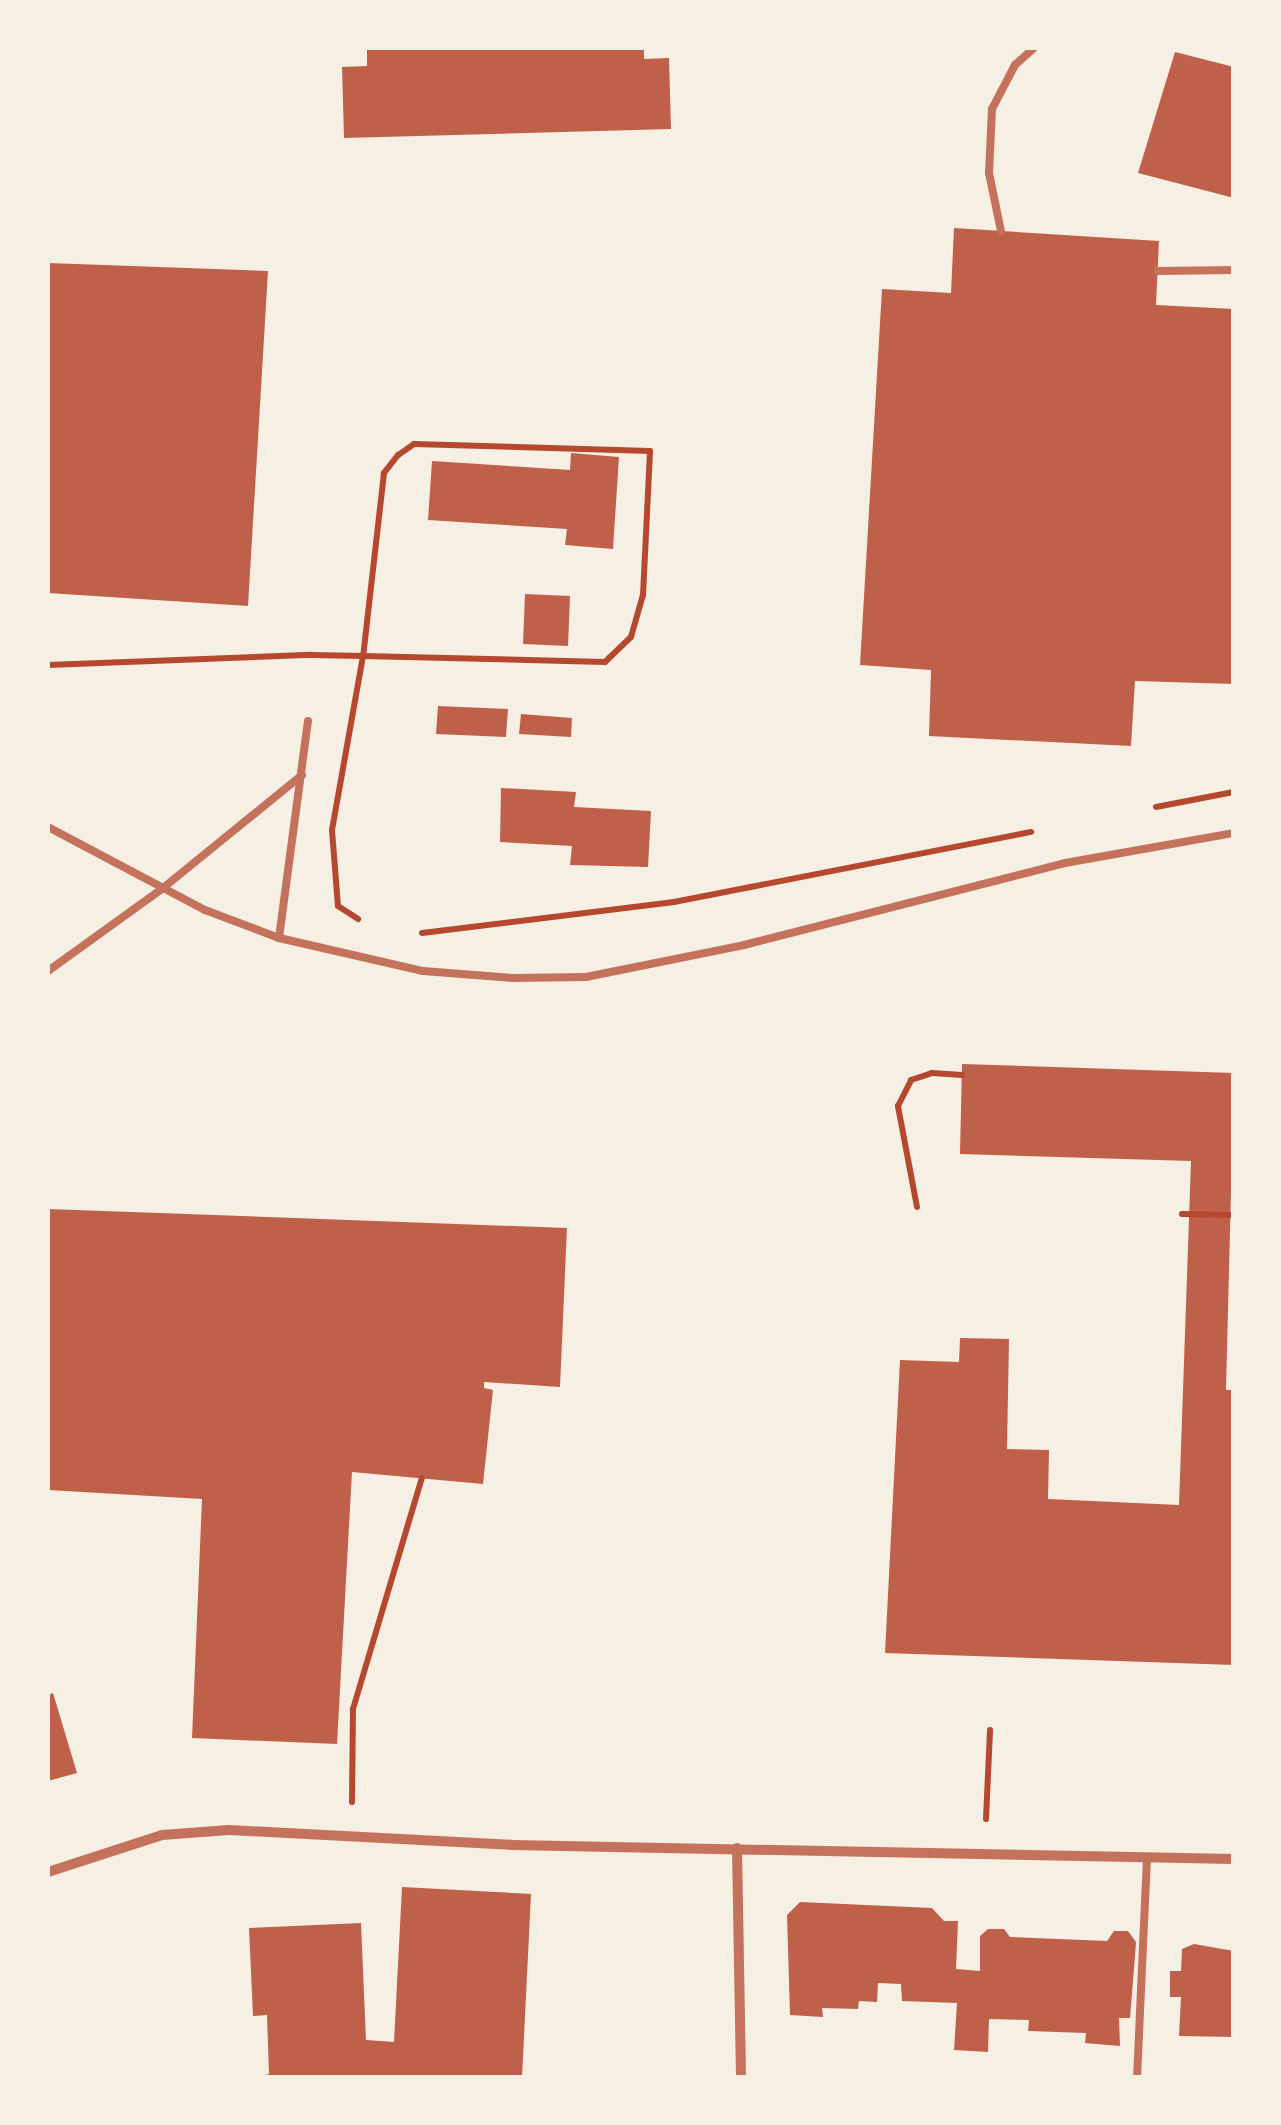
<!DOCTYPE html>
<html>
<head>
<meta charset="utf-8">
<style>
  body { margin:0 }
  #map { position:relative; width:1281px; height:2125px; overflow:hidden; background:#f6efe4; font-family:"PT Sans Narrow",sans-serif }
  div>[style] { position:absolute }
  .building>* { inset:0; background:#bf614a }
  .path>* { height:6px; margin:-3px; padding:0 3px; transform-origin:3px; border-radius:3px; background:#b5482f }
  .service>* { height:8px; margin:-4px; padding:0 4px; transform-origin:4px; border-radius:4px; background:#c5725c }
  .minor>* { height:10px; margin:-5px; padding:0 5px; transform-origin:5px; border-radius:5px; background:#c5725c }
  span { translate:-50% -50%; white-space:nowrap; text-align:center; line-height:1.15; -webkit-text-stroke:9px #f6efe4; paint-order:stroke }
  .frame { position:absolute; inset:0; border:50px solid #f6efe4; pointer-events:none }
</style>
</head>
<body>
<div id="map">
  <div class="building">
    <div style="clip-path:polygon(367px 48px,644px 48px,644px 59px,669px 58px,671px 129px,344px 138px,342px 67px,367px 66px)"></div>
    <div style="clip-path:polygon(1175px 52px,1234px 67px,1234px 198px,1138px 173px)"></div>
    <div style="clip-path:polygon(954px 228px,1159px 241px,1156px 305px,1234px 309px,1234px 684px,1135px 681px,1131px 746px,929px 736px,931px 670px,860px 665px,882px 289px,951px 293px)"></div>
    <div style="clip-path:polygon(48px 263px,268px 271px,248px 606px,48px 593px)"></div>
    <div style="clip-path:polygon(571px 453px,619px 457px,613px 549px,565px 545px,567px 529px,428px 520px,432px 461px,570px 470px)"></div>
    <div style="clip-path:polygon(525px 594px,570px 596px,568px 646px,523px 644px)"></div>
    <div style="clip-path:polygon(438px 706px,508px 709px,506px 737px,436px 734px)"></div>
    <div style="clip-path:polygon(521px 714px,572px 718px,571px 737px,519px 734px)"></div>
    <div style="clip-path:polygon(501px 788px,576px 792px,574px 807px,651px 811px,648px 867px,570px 865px,572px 846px,500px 842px)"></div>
    <div style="clip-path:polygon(962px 1064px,1234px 1073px,1226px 1390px,1234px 1390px,1234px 1665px,885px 1653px,900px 1360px,959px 1362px,960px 1338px,1009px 1339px,1007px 1449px,1049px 1450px,1048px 1499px,1179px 1505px,1191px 1161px,960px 1154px)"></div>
    <div style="clip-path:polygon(48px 1209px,567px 1228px,560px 1387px,484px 1382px,484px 1388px,493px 1390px,483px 1484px,352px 1472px,337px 1744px,192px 1738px,202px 1499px,48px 1490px)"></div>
    <div style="clip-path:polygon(53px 1693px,77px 1773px,48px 1781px,48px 1695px)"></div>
    <div style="clip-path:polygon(402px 1887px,531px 1894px,522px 2078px,250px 2078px,269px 2074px,267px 2015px,253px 2016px,249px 1928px,361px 1923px,366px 2040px,394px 2042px)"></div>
    <div style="clip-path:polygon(800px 1902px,932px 1908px,944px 1921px,958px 1921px,956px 1969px,980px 1971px,980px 1936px,988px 1929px,1004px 1929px,1010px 1937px,1107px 1941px,1114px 1931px,1128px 1931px,1136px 1942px,1135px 1956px,1130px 2018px,1119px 2018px,1120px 2046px,1085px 2043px,1086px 2033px,1028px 2031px,1029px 2020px,989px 2019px,988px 2052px,954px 2050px,957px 2003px,902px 2001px,901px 1984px,878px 1983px,877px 2002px,859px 2001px,858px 2009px,822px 2008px,823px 2017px,790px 2015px,787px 1915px)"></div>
    <div style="clip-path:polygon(1194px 1944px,1234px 1951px,1234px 2037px,1179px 2036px,1181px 1997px,1170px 1997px,1170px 1971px,1181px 1971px,1182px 1949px)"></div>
  </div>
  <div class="path">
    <div style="left:48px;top:665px;width:264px;rotate:-2.2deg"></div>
    <div style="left:312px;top:655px;width:51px;rotate:1.1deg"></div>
    <div style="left:363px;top:656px;width:242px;rotate:1.4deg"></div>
    <div style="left:605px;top:662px;width:36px;rotate:-44deg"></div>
    <div style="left:631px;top:637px;width:44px;rotate:-74.1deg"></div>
    <div style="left:643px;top:595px;width:144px;rotate:-87.2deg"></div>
    <div style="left:650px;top:451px;width:236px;rotate:-178.3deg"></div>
    <div style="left:414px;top:444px;width:19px;rotate:145deg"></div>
    <div style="left:398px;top:455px;width:23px;rotate:128deg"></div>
    <div style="left:384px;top:473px;width:184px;rotate:96.5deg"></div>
    <div style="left:363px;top:656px;width:177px;rotate:100.1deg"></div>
    <div style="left:332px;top:830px;width:76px;rotate:85.5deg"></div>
    <div style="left:338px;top:906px;width:24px;rotate:33deg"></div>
    <div style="left:1156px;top:807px;width:79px;rotate:-10.9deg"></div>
    <div style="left:422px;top:933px;width:254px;rotate:-7deg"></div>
    <div style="left:674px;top:902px;width:364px;rotate:-11.1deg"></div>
    <div style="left:917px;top:1207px;width:103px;rotate:-100.7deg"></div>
    <div style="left:898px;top:1106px;width:29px;rotate:-63deg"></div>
    <div style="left:911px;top:1080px;width:22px;rotate:-18deg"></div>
    <div style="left:932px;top:1073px;width:30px;rotate:4deg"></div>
    <div style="left:1182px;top:1214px;width:52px;rotate:1.1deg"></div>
    <div style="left:352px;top:1802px;width:93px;rotate:-89.4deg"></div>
    <div style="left:353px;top:1709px;width:241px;rotate:-73.4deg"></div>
    <div style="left:986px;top:1819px;width:89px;rotate:-87.4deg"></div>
  </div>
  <div class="service">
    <div style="left:1001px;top:231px;width:59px;rotate:-101.7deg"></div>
    <div style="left:989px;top:173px;width:64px;rotate:-87.3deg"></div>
    <div style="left:992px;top:109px;width:50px;rotate:-62.4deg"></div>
    <div style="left:1015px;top:65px;width:25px;rotate:-42deg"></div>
    <div style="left:1158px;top:271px;width:76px;rotate:-0.8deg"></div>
    <div style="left:48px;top:827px;width:178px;rotate:27.9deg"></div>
    <div style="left:205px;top:910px;width:79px;rotate:20.7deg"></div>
    <div style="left:279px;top:938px;width:148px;rotate:12.9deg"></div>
    <div style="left:423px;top:971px;width:89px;rotate:4.5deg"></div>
    <div style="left:512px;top:978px;width:74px;rotate:-0.8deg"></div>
    <div style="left:586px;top:977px;width:161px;rotate:-11.4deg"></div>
    <div style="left:744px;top:945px;width:331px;rotate:-14.3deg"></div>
    <div style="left:1065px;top:863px;width:172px;rotate:-10.1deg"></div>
    <div style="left:279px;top:938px;width:219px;rotate:-82.4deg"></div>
    <div style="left:48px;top:971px;width:142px;rotate:-35.8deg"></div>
    <div style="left:163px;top:888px;width:179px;rotate:-39.1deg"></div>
    <div style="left:1137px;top:2078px;width:220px;rotate:-87.4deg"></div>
  </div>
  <div class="minor">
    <div style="left:737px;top:1848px;width:230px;rotate:89deg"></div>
    <div style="left:48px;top:1872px;width:120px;rotate:-18deg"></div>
    <div style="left:162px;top:1835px;width:67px;rotate:-4.3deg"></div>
    <div style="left:229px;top:1830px;width:283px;rotate:3deg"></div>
    <div style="left:512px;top:1845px;width:722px;rotate:1.11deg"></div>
  </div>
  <div class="frame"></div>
</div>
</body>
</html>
